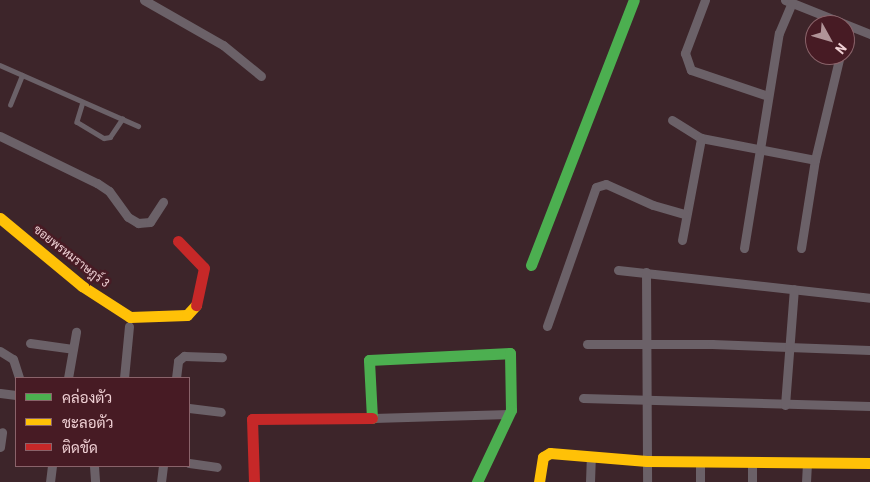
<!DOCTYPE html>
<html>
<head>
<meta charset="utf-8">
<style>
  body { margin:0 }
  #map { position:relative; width:870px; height:482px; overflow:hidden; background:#3d252a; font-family:"Roboto Condensed",Sarabun,sans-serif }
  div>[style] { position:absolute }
  .lane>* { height:4.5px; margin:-2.25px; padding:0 2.25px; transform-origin:2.25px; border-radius:2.25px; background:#6b6168 }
  .street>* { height:9px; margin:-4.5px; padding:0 4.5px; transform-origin:4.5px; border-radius:4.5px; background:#6b6168 }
  .fast>* { height:11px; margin:-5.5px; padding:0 5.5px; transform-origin:5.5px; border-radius:5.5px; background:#4caf50 }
  .slow>* { height:11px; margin:-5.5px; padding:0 5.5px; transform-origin:5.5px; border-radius:5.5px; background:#ffc107 }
  .jam>* { height:11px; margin:-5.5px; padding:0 5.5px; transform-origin:5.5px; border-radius:5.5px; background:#c62828 }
  span { translate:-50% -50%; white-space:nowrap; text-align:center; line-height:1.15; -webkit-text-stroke:5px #471b24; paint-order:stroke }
  .street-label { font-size:12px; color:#efd0d4 }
  .legend { position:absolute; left:15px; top:377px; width:175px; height:90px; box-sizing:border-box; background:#471b24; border:1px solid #8a636a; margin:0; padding:6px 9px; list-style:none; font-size:15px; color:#efd0d4 }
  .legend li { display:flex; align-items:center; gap:10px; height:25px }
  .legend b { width:25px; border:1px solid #8a636a }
  .north { position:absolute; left:805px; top:15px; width:50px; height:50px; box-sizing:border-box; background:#471b24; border:1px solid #8a636a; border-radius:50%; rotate:129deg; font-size:14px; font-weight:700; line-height:20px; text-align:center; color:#efd0d4 }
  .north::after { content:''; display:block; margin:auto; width:18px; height:22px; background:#b19498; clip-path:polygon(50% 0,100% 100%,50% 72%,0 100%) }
</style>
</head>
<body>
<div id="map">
  <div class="lane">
    <div style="left:0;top:65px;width:151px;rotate:23.8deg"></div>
    <div style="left:83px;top:102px;width:21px;rotate:107deg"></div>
    <div style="left:77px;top:122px;width:31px;rotate:31deg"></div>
    <div style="left:104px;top:138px;width:6px;rotate:-9deg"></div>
    <div style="left:110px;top:137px;width:22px;rotate:-56deg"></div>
    <div style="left:10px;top:105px;width:32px;rotate:-68deg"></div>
  </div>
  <div class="street">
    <div style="left:144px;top:0;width:91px;rotate:29.7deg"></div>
    <div style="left:223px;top:45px;width:49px;rotate:39.2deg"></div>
    <div style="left:705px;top:0;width:57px;rotate:110.7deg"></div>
    <div style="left:685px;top:53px;width:18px;rotate:71deg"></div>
    <div style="left:691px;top:70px;width:81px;rotate:18.7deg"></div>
    <div style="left:785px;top:0;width:92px;rotate:21.8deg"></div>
    <div style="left:672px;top:120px;width:34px;rotate:32deg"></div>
    <div style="left:701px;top:138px;width:116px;rotate:10.9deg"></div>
    <div style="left:0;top:136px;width:108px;rotate:25.9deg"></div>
    <div style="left:97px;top:183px;width:14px;rotate:34deg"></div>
    <div style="left:109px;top:191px;width:32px;rotate:54deg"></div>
    <div style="left:128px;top:217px;width:12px;rotate:31deg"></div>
    <div style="left:138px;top:223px;width:12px;rotate:-5deg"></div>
    <div style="left:150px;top:222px;width:24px;rotate:-57deg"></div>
    <div style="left:682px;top:240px;width:104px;rotate:-79.4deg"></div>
    <div style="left:744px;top:248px;width:218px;rotate:-80.8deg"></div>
    <div style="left:779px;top:33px;width:33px;rotate:-67deg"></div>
    <div style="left:801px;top:248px;width:89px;rotate:-81deg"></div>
    <div style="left:815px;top:160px;width:108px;rotate:-76.6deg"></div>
    <div style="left:618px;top:270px;width:254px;rotate:6.3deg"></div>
    <div style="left:646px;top:272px;width:210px;rotate:89.7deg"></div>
    <div style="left:547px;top:326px;width:147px;rotate:-70.6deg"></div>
    <div style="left:596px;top:187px;width:10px;rotate:-17deg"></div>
    <div style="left:606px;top:184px;width:51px;rotate:24.1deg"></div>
    <div style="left:653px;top:205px;width:33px;rotate:16deg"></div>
    <div style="left:30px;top:343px;width:43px;rotate:7.9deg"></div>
    <div style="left:587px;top:344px;width:125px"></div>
    <div style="left:712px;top:344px;width:158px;rotate:2.2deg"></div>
    <div style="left:0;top:351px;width:15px;rotate:32deg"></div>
    <div style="left:13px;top:359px;width:20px;rotate:72deg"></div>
    <div style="left:68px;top:378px;width:47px;rotate:-80.1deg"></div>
    <div style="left:124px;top:378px;width:52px;rotate:-84.5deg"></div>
    <div style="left:176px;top:378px;width:17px;rotate:-83deg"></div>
    <div style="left:178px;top:361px;width:8px;rotate:-40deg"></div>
    <div style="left:184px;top:356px;width:38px;rotate:2deg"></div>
    <div style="left:0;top:393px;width:16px;rotate:7deg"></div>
    <div style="left:583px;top:398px;width:287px;rotate:1.6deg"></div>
    <div style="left:785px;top:405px;width:116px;rotate:-85.6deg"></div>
    <div style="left:189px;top:408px;width:32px;rotate:7deg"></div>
    <div style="left:373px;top:418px;width:136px;rotate:-1.7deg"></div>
    <div style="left:0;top:447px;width:15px;rotate:-82deg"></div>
    <div style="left:189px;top:463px;width:28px;rotate:8deg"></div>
    <div style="left:94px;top:466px;width:16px;rotate:86deg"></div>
    <div style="left:50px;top:482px;width:16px;rotate:-83deg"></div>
    <div style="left:161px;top:482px;width:16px;rotate:-83deg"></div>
    <div style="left:590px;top:482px;width:24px;rotate:-88deg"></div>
    <div style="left:700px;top:482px;width:21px;rotate:-90deg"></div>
    <div style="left:752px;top:482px;width:20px;rotate:-90deg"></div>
    <div style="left:806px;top:482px;width:20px;rotate:-87deg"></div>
  </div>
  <div class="fast">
    <div style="left:531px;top:265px;width:284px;rotate:-68.8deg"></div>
    <div style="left:372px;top:418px;width:58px;rotate:-93deg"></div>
    <div style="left:369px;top:360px;width:141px;rotate:-2.8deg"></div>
    <div style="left:510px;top:353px;width:57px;rotate:89deg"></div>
    <div style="left:511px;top:410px;width:80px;rotate:115.3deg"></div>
  </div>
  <div class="slow">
    <div style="left:0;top:218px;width:107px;rotate:39.7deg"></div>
    <div style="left:82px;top:286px;width:57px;rotate:32.9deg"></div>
    <div style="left:130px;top:317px;width:57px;rotate:-2deg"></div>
    <div style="left:187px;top:315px;width:13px;rotate:-48deg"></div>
    <div style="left:539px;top:482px;width:25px;rotate:-81deg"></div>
    <div style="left:543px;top:457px;width:8px;rotate:-30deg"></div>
    <div style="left:550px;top:453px;width:97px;rotate:4.7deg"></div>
    <div style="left:647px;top:461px;width:223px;rotate:0.5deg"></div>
  </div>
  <div class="jam">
    <div style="left:178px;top:241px;width:37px;rotate:46deg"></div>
    <div style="left:204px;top:268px;width:38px;rotate:102deg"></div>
    <div style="left:254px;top:482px;width:63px;rotate:-91.8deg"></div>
    <div style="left:252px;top:419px;width:120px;rotate:-0.5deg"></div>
  </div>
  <div class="street-label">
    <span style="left:71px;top:257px;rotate:38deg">ซอยพรหมราษฎร์ 3</span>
  </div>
  <ul class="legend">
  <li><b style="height:6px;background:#4caf50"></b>คล่องตัว</li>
  <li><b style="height:6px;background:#ffc107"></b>ชะลอตัว</li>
  <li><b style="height:6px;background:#c62828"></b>ติดขัด</li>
  </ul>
  <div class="north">N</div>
</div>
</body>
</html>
